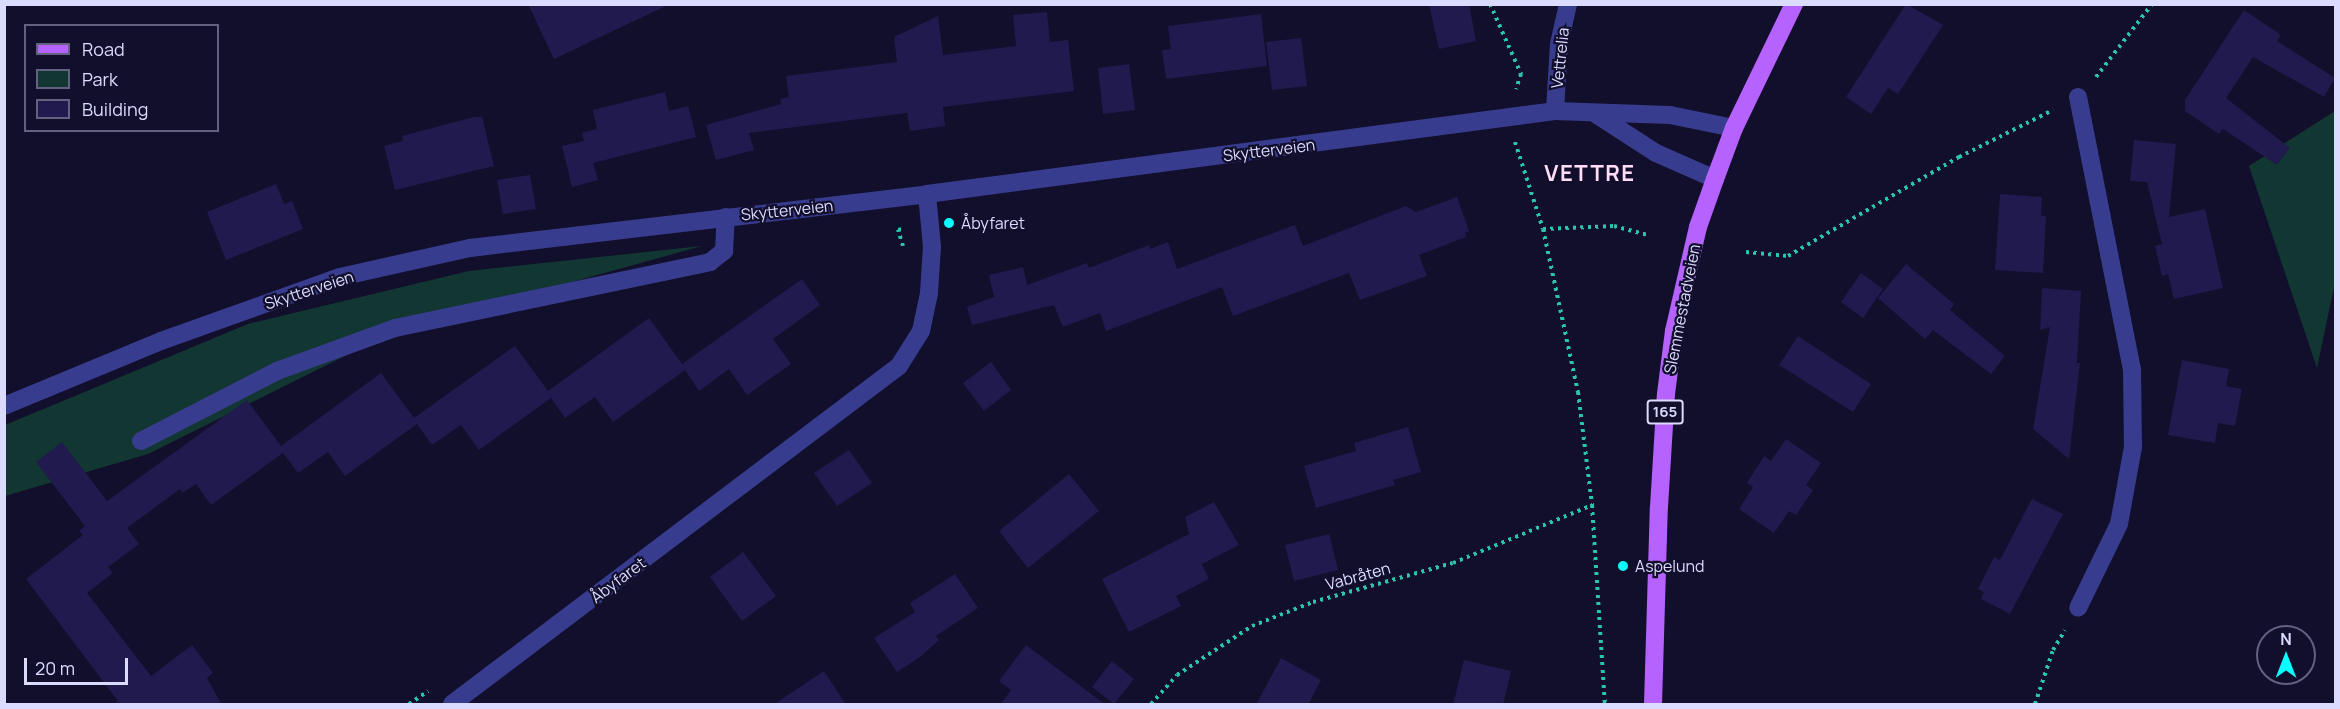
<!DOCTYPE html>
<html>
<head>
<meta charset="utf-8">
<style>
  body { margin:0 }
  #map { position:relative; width:2340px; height:709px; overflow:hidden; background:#120f2c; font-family:Manrope,sans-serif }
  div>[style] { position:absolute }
  .green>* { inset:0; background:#123732 }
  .building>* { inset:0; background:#201a4e }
  .path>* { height:4px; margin-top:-2px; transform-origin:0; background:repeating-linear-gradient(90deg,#29c5ad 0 3px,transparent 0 7.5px) }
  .lane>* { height:18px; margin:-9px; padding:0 9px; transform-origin:9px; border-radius:9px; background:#383c8e }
  .street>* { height:18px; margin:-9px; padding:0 9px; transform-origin:9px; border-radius:9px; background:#383c8e }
  .primary>* { height:18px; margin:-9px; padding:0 9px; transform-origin:9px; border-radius:9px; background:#b562ff }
  .dots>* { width:16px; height:16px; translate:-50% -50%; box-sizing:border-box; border:3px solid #120f2c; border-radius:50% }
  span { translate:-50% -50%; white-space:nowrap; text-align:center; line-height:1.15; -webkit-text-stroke:4.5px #120f2c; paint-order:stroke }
  .shield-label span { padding:2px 4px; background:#120f2c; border:2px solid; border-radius:4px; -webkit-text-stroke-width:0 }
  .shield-label { font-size:15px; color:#dbdbff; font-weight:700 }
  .street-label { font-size:16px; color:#dbdbff }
  .poi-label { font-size:16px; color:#dbdbff }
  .left { translate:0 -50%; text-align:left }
  .district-label { font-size:22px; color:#ffddf6; font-weight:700; letter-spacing:1.5px }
  .frame { position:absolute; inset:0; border:6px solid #dbdbff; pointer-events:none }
  .legend { position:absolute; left:24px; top:24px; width:195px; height:108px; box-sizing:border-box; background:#120f2c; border:2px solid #626180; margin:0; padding:8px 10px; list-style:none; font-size:18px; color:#dbdbff }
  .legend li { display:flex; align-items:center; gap:12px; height:30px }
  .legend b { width:30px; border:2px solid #626180 }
  .north { position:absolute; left:2256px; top:625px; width:60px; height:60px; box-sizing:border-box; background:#120f2c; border:2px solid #626180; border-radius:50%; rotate:0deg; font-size:16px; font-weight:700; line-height:24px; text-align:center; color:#dbdbff }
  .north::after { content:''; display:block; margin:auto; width:21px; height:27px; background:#07fdff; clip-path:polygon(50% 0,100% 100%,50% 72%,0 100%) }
  .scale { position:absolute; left:24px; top:658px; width:104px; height:27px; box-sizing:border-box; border:3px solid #dbdbff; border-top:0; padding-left:8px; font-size:18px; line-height:21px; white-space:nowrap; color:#dbdbff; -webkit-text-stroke:4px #120f2c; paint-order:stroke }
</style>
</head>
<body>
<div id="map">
  <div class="green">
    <div style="clip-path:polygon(2335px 111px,2335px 282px,2317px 368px,2249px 166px)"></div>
    <div style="clip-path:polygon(702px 246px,395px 331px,148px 454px,5px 496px,5px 425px,248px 324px,469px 271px)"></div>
  </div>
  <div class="building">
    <div style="clip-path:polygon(528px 4px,670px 4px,554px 59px)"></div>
    <div style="clip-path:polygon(1429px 4px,1469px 4px,1476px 41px,1439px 49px)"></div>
    <div style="clip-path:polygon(1906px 4px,1943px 25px,1898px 94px,1888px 88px,1871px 114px,1846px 97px)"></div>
    <div style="clip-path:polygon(2244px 10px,2281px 35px,2277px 41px,2335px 78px,2324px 97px,2253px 57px,2226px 98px,2290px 148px,2277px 165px,2223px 129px,2219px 134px,2185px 111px,2185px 100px)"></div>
    <div style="clip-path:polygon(1047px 12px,1050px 42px,1068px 40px,1074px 91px,943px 107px,945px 126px,910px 131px,907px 113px,749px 133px,754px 150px,716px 160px,706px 125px,781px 104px,780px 99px,789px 97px,786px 76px,897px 62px,894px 37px,938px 16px,943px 55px,1016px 46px,1013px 15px)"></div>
    <div style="clip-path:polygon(1261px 14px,1267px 66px,1166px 79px,1162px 50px,1171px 49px,1168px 26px)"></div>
    <div style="clip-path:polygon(1301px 38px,1307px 86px,1272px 90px,1266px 42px)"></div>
    <div style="clip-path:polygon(1129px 64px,1135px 110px,1103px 114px,1098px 68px)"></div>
    <div style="clip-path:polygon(665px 92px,669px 111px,688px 106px,696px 137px,593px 163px,598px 180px,572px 187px,562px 146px,584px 141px,582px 133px,597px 129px,593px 110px)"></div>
    <div style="clip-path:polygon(474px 117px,482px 117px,494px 166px,395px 190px,384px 146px,403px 141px,402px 136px)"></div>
    <div style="clip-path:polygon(2134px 140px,2176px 144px,2169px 217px,2205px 209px,2223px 288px,2174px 299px,2168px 274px,2162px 276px,2155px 246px,2162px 244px,2147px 182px,2130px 181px)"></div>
    <div style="clip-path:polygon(530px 175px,536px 209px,503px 214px,497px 180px)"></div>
    <div style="clip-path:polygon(276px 184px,284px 204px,292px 201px,303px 229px,226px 260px,207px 212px)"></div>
    <div style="clip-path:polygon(2000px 194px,2042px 197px,2041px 216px,2046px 216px,2043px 273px,1995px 270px)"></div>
    <div style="clip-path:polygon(1457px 197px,1469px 231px,1465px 233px,1466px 237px,1419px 255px,1427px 276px,1360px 300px,1349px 273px,1233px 316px,1222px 287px,1106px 331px,1100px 313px,1063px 327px,1054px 305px,972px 325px,967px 307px,994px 297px,989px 275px,1023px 267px,1027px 285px,1087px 263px,1089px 268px,1149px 245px,1150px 249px,1168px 242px,1177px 269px,1295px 225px,1303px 246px,1406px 206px,1416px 212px)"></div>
    <div style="clip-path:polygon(1906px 264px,1954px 304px,1950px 310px,2005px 356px,1991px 374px,1933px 330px,1925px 339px,1878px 298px)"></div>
    <div style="clip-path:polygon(1861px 273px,1883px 289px,1863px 318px,1841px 302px)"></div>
    <div style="clip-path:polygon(802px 279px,820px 305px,773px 339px,791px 364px,747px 395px,729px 369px,699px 391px,685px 370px,613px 422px,595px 397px,565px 418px,551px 398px,479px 450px,461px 425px,432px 445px,417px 424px,345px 476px,328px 452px,298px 473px,283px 453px,211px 505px,196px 484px,182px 493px,180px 489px,127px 528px,139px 544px,108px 567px,113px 573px,87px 593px,151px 676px,192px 645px,213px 673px,207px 678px,222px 705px,113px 705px,118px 701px,26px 579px,83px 535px,79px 531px,85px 526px,36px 462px,62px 442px,107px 501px,247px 400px,281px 446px,381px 373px,414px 418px,515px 346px,548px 391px,649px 318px,682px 364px)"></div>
    <div style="clip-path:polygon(2042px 288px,2081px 291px,2077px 363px,2080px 363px,2069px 459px,2033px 429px,2050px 327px,2040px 330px)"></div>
    <div style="clip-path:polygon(1798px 336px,1871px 384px,1853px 412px,1779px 365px)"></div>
    <div style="clip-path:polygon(2182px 360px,2229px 369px,2226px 386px,2242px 389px,2235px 426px,2218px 423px,2215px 443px,2168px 435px)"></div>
    <div style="clip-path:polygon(991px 362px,1011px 390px,984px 411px,963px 383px)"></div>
    <div style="clip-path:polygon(1408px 427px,1421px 472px,1393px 480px,1395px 485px,1316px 508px,1304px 466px,1356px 451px,1354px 443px)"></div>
    <div style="clip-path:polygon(1786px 439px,1821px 463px,1806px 485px,1813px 490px,1796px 515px,1789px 511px,1774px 533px,1739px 509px,1753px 487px,1747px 483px,1764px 456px,1771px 461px)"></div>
    <div style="clip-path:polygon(849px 450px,872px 483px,837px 506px,814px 473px)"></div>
    <div style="clip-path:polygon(1069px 474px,1099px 511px,1028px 568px,999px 531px)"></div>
    <div style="clip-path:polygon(2032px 499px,2063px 514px,2010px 614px,1981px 599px,1984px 592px,1978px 589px,1994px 557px,2000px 560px)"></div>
    <div style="clip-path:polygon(1214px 502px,1239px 545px,1202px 564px,1209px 579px,1176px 596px,1181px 606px,1129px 632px,1102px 579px,1189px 534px,1185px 517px)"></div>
    <div style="clip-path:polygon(1329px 534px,1338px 570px,1294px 581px,1285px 545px)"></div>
    <div style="clip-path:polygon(743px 552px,776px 596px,742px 621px,710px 577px)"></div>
    <div style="clip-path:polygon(955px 574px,978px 608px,936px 636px,939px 640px,920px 657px,897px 672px,874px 638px,915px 612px,910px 603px)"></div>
    <div style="clip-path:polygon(1026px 645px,1106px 705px,1000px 705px,1011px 690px,999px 681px)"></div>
    <div style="clip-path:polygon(1281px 658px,1321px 680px,1308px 705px,1256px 705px)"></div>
    <div style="clip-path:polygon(1464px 660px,1511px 671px,1503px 705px,1453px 705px)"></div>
    <div style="clip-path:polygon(1112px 661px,1134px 679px,1114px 704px,1092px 687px)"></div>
    <div style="clip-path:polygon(824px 671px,846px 705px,773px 705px)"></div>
  </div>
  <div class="path">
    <div style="left:1490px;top:4px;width:77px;rotate:66.1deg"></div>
    <div style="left:1521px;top:74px;width:16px;rotate:108deg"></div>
    <div style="left:2096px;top:77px;width:92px;rotate:-52.5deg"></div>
    <div style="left:1515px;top:142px;width:91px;rotate:72.2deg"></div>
    <div style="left:1543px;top:229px;width:167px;rotate:77.9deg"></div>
    <div style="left:1578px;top:392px;width:114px;rotate:82.9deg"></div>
    <div style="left:1592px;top:505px;width:199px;rotate:86.3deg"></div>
    <div style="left:1543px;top:229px;width:71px;rotate:-2.4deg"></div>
    <div style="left:1614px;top:226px;width:34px;rotate:15deg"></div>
    <div style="left:903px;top:246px;width:17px;rotate:-107deg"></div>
    <div style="left:898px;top:230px;width:5px;rotate:-11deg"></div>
    <div style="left:1746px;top:252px;width:42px;rotate:5.4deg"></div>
    <div style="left:1788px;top:256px;width:198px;rotate:-30.1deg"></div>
    <div style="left:1959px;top:157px;width:105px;rotate:-26.6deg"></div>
    <div style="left:409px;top:704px;width:23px;rotate:-34deg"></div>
    <div style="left:1151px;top:704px;width:39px;rotate:-48deg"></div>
    <div style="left:1177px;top:675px;width:90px;rotate:-33.2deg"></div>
    <div style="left:1252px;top:626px;width:66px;rotate:-21.5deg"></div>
    <div style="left:1313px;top:602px;width:145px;rotate:-15.6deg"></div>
    <div style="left:1453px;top:563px;width:151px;rotate:-22.6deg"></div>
    <div style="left:2035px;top:704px;width:57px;rotate:-71.6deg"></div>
    <div style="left:2053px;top:650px;width:23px;rotate:-59deg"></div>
  </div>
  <div class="lane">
    <div style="left:2078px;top:97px;width:277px;rotate:78.8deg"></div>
    <div style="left:2132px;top:369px;width:78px;rotate:89.3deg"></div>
    <div style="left:2133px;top:447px;width:78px;rotate:100.3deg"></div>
    <div style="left:2119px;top:524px;width:93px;rotate:116deg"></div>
    <div style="left:141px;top:441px;width:153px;rotate:-27.2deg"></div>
    <div style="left:277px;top:371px;width:126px;rotate:-20deg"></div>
    <div style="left:395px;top:328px;width:322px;rotate:-11.8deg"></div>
    <div style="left:710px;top:262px;width:18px;rotate:-38deg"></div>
    <div style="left:724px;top:251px;width:34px;rotate:-87deg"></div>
  </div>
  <div class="street">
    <div style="left:1555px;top:111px;width:67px;rotate:-86.6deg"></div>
    <div style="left:1559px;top:44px;width:41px;rotate:-77.3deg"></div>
    <div style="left:1594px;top:113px;width:74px;rotate:32.8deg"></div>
    <div style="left:1656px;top:153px;width:64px;rotate:23.8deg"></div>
    <div style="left:4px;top:406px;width:170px;rotate:-22.5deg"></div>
    <div style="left:161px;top:341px;width:190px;rotate:-19.7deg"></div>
    <div style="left:340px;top:277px;width:133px;rotate:-12.6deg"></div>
    <div style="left:470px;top:248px;width:460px;rotate:-6.7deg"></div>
    <div style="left:927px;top:194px;width:633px;rotate:-7.53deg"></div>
    <div style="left:1555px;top:111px;width:115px;rotate:2deg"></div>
    <div style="left:1670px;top:115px;width:65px;rotate:11.5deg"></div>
    <div style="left:452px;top:704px;width:560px;rotate:-37.09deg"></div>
    <div style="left:899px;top:366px;width:41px;rotate:-57.8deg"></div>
    <div style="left:921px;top:331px;width:39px;rotate:-78deg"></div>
    <div style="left:929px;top:293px;width:46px;rotate:-86.3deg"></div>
    <div style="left:932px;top:247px;width:53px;rotate:-95.4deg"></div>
  </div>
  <div class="primary">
    <div style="left:1653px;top:704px;width:197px;rotate:-88.3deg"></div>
    <div style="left:1659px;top:507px;width:113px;rotate:-86.5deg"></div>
    <div style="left:1666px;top:394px;width:64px;rotate:-82.8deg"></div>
    <div style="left:1674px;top:331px;width:107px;rotate:-77deg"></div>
    <div style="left:1698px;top:227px;width:51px;rotate:-70.5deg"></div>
    <div style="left:1715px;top:179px;width:54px;rotate:-69.6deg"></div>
    <div style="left:1734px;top:128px;width:138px;rotate:-64.2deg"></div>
  </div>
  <div class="dots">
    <div style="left:949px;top:223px;background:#07fdff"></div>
    <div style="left:1623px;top:566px;background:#07fdff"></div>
  </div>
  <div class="shield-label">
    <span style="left:1665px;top:412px">165</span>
  </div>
  <div class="street-label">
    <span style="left:1560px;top:58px;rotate:-84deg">Vettrelia</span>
    <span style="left:1269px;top:150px;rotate:-7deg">Skytterveien</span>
    <span style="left:787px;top:210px;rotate:-6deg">Skytterveien</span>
    <span style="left:309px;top:290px;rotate:-18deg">Skytterveien</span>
    <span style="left:1682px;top:309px;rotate:-79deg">Slemmestadveien</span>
    <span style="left:1358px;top:576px;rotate:-15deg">Vabråten</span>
    <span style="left:618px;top:580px;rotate:-37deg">Åbyfaret</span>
  </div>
  <div class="poi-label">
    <span class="left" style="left:961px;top:223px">Åbyfaret</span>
    <span class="left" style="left:1635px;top:566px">Aspelund</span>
  </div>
  <div class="district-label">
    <span style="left:1590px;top:174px">VETTRE</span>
  </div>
  <div class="frame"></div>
  <ul class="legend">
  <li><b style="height:8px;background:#b562ff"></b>Road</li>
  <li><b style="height:16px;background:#123732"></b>Park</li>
  <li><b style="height:16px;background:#201a4e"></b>Building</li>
  </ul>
  <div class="north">N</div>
  <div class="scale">20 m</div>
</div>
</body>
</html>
